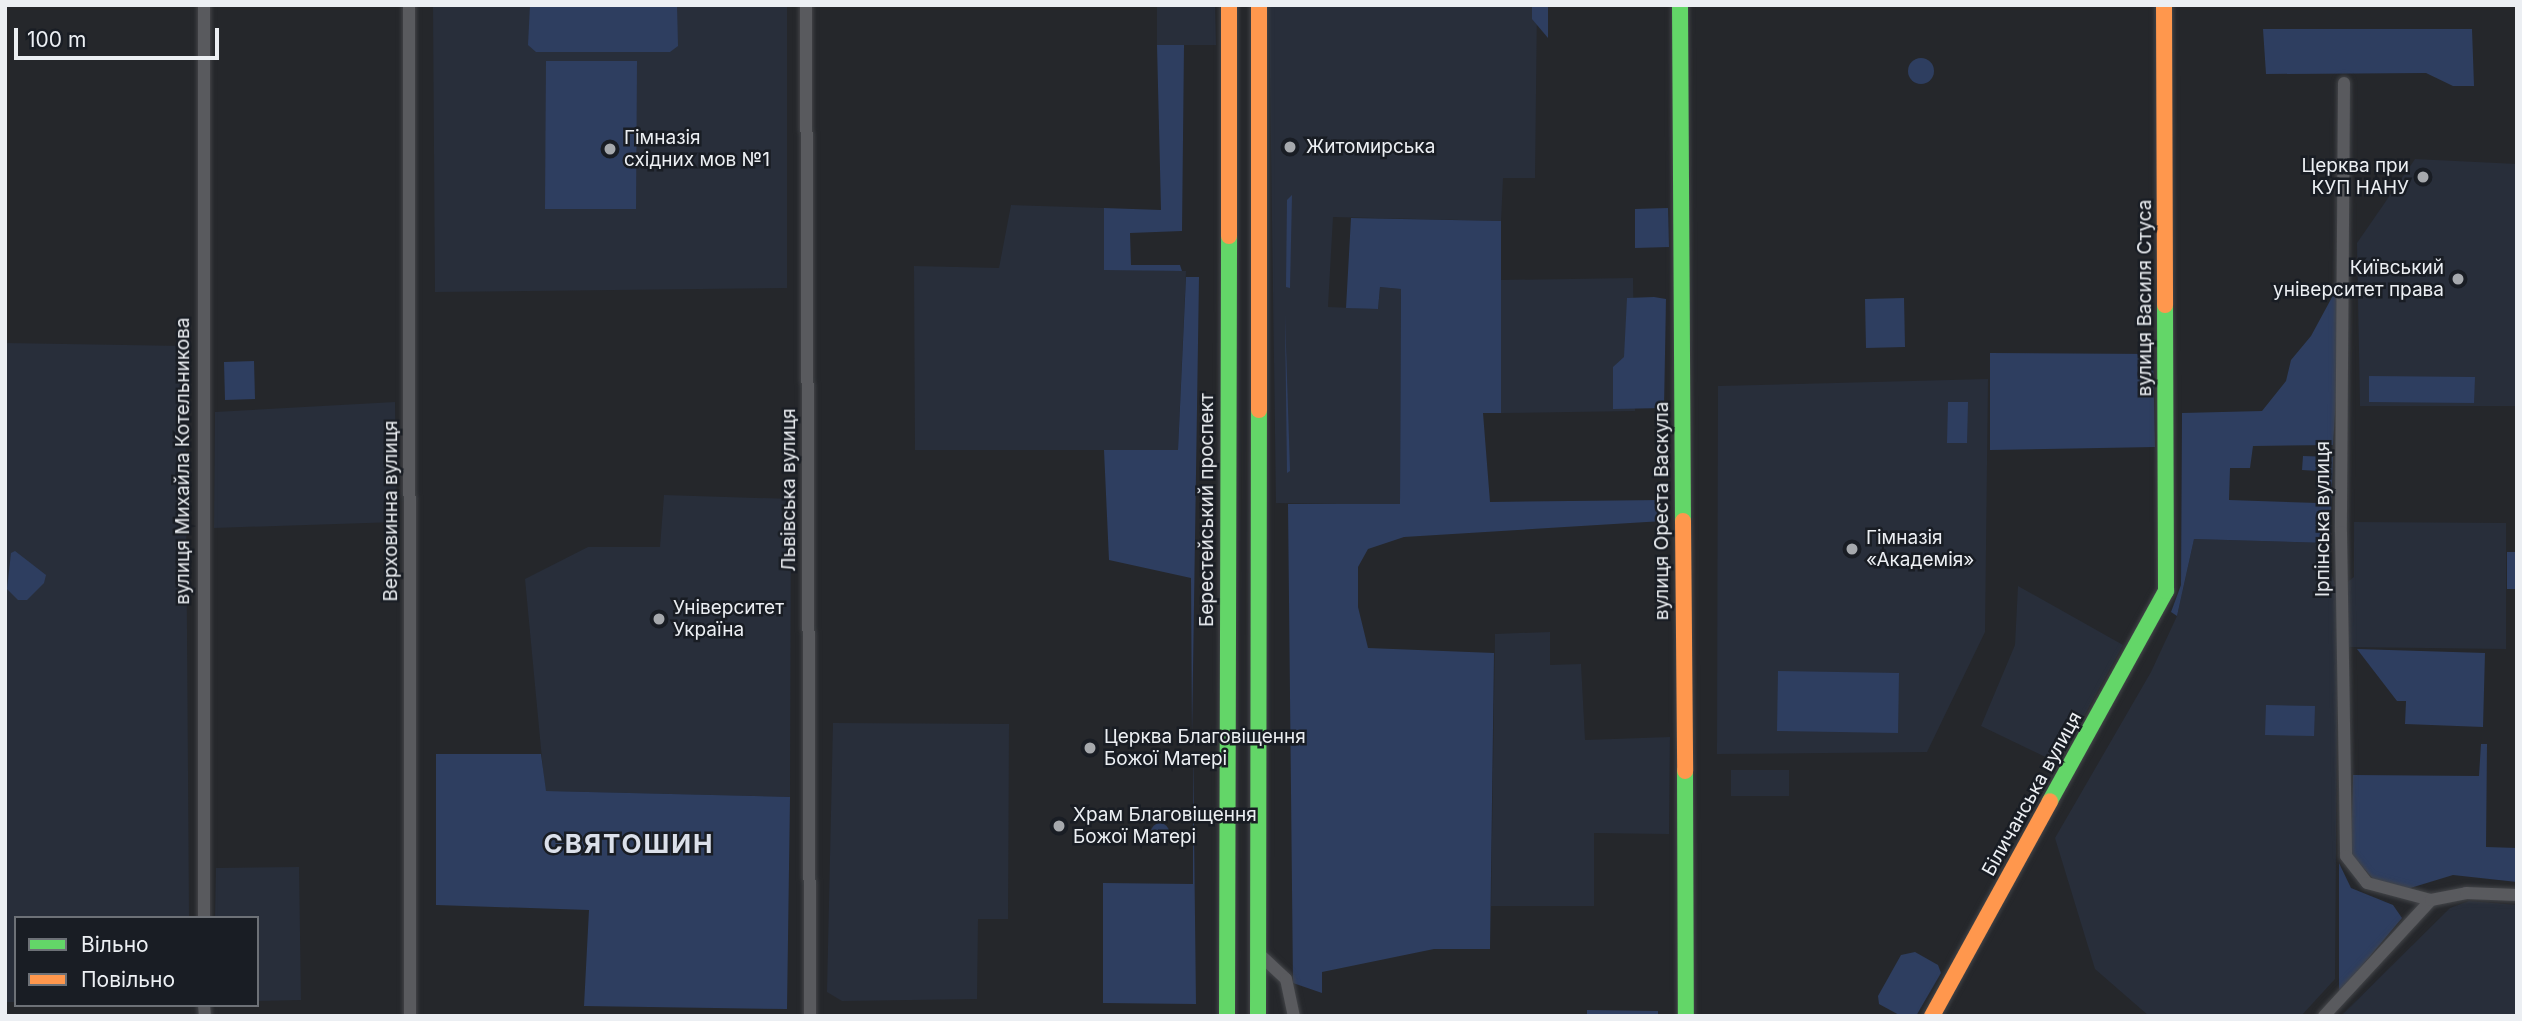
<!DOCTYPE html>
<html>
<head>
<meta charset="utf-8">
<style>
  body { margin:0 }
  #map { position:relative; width:2522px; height:1021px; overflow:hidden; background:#25272b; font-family:Inter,sans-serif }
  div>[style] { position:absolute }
  .built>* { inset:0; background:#282e3a }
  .green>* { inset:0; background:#2e3e60 }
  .round { border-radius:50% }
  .roads { filter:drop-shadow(0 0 2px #434549) drop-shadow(0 0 2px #434549) }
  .street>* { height:12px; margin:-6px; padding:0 6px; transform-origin:6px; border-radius:6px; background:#595a5e }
  .fast>* { height:16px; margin:-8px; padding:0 8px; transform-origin:8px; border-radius:8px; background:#63d668 }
  .slow>* { height:16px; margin:-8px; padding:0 8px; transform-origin:8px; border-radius:8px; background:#ff974d }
  .dots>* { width:19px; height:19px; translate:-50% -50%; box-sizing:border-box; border:4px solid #191d24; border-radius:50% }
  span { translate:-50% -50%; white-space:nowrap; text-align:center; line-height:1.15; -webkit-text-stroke:5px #191d24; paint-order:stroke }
  .poi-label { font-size:19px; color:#eceff3 }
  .left { translate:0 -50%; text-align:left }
  .right { translate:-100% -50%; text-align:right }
  .street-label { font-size:19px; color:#eceff3 }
  .district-label { font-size:26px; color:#dbe0ea; font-weight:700; letter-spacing:2px }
  .frame { position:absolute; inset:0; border:7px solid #eceff3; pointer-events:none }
  .legend { position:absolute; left:14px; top:916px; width:245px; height:91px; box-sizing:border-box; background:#191d24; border:2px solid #6d7177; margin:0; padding:9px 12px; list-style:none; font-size:21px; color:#eceff3 }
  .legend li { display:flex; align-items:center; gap:14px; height:35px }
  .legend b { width:35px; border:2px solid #6d7177 }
  .scale { position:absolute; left:14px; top:28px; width:205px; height:32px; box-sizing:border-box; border:4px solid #eceff3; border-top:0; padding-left:9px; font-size:21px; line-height:24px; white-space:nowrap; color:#eceff3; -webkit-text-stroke:5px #191d24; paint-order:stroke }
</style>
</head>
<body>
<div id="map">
  <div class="built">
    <div style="clip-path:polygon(433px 5px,787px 5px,787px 288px,435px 292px)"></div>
    <div style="clip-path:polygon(1157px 5px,1215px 5px,1216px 45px,1157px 45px)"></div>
    <div style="clip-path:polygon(1269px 5px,1537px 5px,1535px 178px,1503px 178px,1501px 221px,1333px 217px,1328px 307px,1378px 309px,1380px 287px,1401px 289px,1400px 505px,1276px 503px)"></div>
    <div style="clip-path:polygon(2415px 159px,2517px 164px,2517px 406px,2360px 406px,2357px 243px)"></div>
    <div style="clip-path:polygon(1011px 205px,1104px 208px,1104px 269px,1186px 271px,1178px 450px,915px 450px,914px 266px,999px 268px)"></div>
    <div style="clip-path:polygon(1633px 278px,1635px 411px,1501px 413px,1500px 280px)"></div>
    <div style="clip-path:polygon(5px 343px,185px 346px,189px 918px,16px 918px,16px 1002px,5px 1002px)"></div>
    <div style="clip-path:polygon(1988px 379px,1985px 632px,1927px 752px,1717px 754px,1718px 386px)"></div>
    <div style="clip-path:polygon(395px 402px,397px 522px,214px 528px,215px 412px)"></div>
    <div style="clip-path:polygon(664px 495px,791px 499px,790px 797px,545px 791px,525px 579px,588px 547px,660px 547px)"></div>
    <div style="clip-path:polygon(2354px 522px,2506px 523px,2506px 649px,2348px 647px,2346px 583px,2354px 577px)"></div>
    <div style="clip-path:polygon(2194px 539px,2330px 543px,2331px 572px,2338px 594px,2335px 979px,2301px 1016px,2149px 1016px,2095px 969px,2055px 838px,2151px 672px,2177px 616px)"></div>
    <div style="clip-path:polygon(2018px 586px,2123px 645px,2058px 763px,1981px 726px,2015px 645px)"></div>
    <div style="clip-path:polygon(1550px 632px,1550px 665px,1581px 664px,1585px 740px,1670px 737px,1669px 834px,1594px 833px,1594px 906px,1491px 906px,1495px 634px)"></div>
    <div style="clip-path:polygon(833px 723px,1009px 724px,1008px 919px,978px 919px,977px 999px,842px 1001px,827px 992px)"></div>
    <div style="clip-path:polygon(1731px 770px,1789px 770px,1789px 796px,1731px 796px)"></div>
    <div style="clip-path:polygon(299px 867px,301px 1000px,257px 1001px,257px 918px,215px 918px,216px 868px)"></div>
    <div style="clip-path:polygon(2469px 901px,2517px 905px,2517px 1016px,2341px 1016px,2450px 908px)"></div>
  </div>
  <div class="green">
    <div style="clip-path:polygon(530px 5px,677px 5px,678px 46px,670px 52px,536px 52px,528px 45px)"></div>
    <div style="clip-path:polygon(1532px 5px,1548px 5px,1548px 38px,1532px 19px)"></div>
    <div style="clip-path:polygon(2263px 29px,2472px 29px,2474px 86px,2453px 86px,2426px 73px,2266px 74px)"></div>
    <div style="clip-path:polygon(1157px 45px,1184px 45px,1182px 231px,1130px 233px,1131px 265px,1180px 265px,1182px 271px,1104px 270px,1104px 208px,1161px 210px)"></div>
    <div class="round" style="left:1908px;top:58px;width:26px;height:26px"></div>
    <div style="clip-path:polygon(546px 61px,637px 61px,636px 209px,545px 209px)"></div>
    <div style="clip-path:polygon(1292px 195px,1290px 288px,1286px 287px,1287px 200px)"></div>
    <div style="clip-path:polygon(1668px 208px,1669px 247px,1635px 248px,1635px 209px)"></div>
    <div style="clip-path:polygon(1351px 218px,1501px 221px,1501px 413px,1483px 413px,1490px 502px,1662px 500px,1663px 521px,1404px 537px,1368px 549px,1358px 567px,1358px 607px,1368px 648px,1494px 653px,1490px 949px,1434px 949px,1322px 972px,1322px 993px,1293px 983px,1288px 504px,1400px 504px,1401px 289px,1380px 287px,1378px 309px,1346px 308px)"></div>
    <div style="clip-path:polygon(2344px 275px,2333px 445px,2253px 446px,2250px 468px,2230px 468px,2229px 500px,2318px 503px,2319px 471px,2302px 470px,2303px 456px,2333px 457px,2330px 543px,2194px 539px,2177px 616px,2171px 612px,2181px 585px,2182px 413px,2262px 411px,2286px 381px,2291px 360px,2311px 336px)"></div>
    <div style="clip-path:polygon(1186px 277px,1199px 277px,1192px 735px,1191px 578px,1109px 560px,1104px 450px,1178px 450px)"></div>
    <div style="clip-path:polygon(1654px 297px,1666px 299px,1664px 408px,1613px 409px,1613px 367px,1624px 357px,1627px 298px)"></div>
    <div style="clip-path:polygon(1904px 298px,1905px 347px,1866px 348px,1865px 299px)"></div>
    <div style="clip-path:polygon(1285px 315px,1290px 471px,1287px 473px)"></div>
    <div style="clip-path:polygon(1990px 353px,2153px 354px,2155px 447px,1990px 450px)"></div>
    <div style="clip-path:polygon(254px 361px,255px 399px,225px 400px,224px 362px)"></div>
    <div style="clip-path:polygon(2369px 376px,2475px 377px,2474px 403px,2369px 402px)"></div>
    <div style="clip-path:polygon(1948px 402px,1968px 402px,1967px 443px,1947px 443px)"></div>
    <div style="clip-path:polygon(15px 551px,46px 575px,44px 583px,27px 600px,18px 600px,7px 589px,11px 553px)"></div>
    <div style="clip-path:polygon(2507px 552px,2517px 552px,2517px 589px,2507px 589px)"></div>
    <div style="clip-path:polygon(2357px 649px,2485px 653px,2483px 727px,2405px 724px,2406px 701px,2397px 701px)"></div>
    <div style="clip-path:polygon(1778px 671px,1899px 673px,1898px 733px,1777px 731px)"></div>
    <div style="clip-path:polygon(2266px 705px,2315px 706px,2314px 736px,2265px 735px)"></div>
    <div style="clip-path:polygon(1193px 744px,1196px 1004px,1103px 1003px,1103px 883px,1193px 884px)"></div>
    <div style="clip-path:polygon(2481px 744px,2487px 744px,2486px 847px,2517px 848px,2517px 882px,2453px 875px,2407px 889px,2376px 882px,2351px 854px,2353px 775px,2479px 776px)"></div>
    <div style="clip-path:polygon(436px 754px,541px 754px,546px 791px,790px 797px,787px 1009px,584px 1006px,589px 910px,436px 905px)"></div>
    <div class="round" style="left:1151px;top:823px;width:18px;height:18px"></div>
    <div style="clip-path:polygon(2339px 863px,2351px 888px,2393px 905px,2402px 918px,2339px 993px)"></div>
    <div style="clip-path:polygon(1915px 952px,1938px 965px,1941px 973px,1916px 1016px,1901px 1016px,1879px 1004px,1878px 996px,1901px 955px)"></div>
    <div style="clip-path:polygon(1587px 1010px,1658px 1011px,1658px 1016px,1587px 1016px)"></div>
  </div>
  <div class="roads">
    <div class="street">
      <div style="left:204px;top:5px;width:913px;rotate:90deg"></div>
      <div style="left:409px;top:5px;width:1011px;rotate:89.94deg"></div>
      <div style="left:806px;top:5px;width:1011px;rotate:89.77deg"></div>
      <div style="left:2344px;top:83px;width:449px;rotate:90.4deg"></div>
      <div style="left:2341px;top:532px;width:324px;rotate:89.1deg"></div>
      <div style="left:2346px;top:856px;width:34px;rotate:52deg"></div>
      <div style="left:2367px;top:883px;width:66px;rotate:14.9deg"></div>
      <div style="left:1258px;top:953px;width:38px;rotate:43deg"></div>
      <div style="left:1286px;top:979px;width:38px;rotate:78deg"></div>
      <div style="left:204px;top:1005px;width:11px;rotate:85deg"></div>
      <div style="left:2324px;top:1016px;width:158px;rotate:-47.3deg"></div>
      <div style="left:2431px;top:900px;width:36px;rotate:-11deg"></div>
      <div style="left:2466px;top:893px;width:51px;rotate:2.2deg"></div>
    </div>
    <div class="fast">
      <div style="left:1680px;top:5px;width:516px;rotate:89.67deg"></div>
      <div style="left:1685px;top:771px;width:245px;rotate:89.8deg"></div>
      <div style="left:2050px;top:801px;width:240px;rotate:-61.1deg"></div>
      <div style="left:2166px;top:591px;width:286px;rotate:-90.2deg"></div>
      <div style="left:1227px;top:1016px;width:780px;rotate:-89.85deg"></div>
      <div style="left:1258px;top:1016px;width:606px;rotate:-89.91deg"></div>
    </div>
    <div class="slow">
      <div style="left:2164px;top:5px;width:300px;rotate:89.8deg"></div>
      <div style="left:1229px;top:236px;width:231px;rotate:-90deg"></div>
      <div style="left:1259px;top:410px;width:405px;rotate:-90deg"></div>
      <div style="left:1683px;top:521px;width:250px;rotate:89.5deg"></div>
      <div style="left:1932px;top:1016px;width:245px;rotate:-61.2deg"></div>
    </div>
  </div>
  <div class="dots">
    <div style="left:1290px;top:147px;background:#a6a9ad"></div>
    <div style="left:610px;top:149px;background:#a6a9ad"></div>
    <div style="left:2423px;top:177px;background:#a6a9ad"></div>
    <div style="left:2458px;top:279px;background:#a6a9ad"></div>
    <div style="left:1852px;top:549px;background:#a6a9ad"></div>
    <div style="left:659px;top:619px;background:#a6a9ad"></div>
    <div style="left:1090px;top:748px;background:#a6a9ad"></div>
    <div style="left:1059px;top:826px;background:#a6a9ad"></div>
  </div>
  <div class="poi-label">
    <span class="left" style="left:624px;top:149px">Гімназія<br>східних мов №1</span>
    <span class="left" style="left:1306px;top:147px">Житомирська</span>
    <span class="right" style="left:2409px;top:177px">Церква при<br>КУП НАНУ</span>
    <span class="right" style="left:2444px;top:279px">Київський<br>університет права</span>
    <span class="left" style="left:1866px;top:549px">Гімназія<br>«Академія»</span>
    <span class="left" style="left:673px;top:619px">Університет<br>Україна</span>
    <span class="left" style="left:1104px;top:748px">Церква Благовіщення<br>Божої Матері</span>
    <span class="left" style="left:1073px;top:826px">Храм Благовіщення<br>Божої Матері</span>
  </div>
  <div class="street-label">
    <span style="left:2145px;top:298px;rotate:-90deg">вулиця Василя Стуса</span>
    <span style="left:183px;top:461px;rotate:-90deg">вулиця Михайла Котельникова</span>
    <span style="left:789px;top:490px;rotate:-90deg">Львівська вулиця</span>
    <span style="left:1207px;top:510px;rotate:-90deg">Берестейський проспект</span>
    <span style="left:391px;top:511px;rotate:-90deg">Верховинна вулиця</span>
    <span style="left:1662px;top:511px;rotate:-90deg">вулиця Ореста Васкула</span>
    <span style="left:2323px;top:519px;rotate:-90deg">Ірпінська вулиця</span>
    <span style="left:2032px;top:794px;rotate:-61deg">Біличанська вулиця</span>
  </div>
  <div class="district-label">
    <span style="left:629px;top:844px">СВЯТОШИН</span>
  </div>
  <div class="frame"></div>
  <ul class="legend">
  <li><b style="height:9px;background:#63d668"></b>Вільно</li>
  <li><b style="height:9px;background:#ff974d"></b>Повільно</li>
  </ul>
  <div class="scale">100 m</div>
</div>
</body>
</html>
